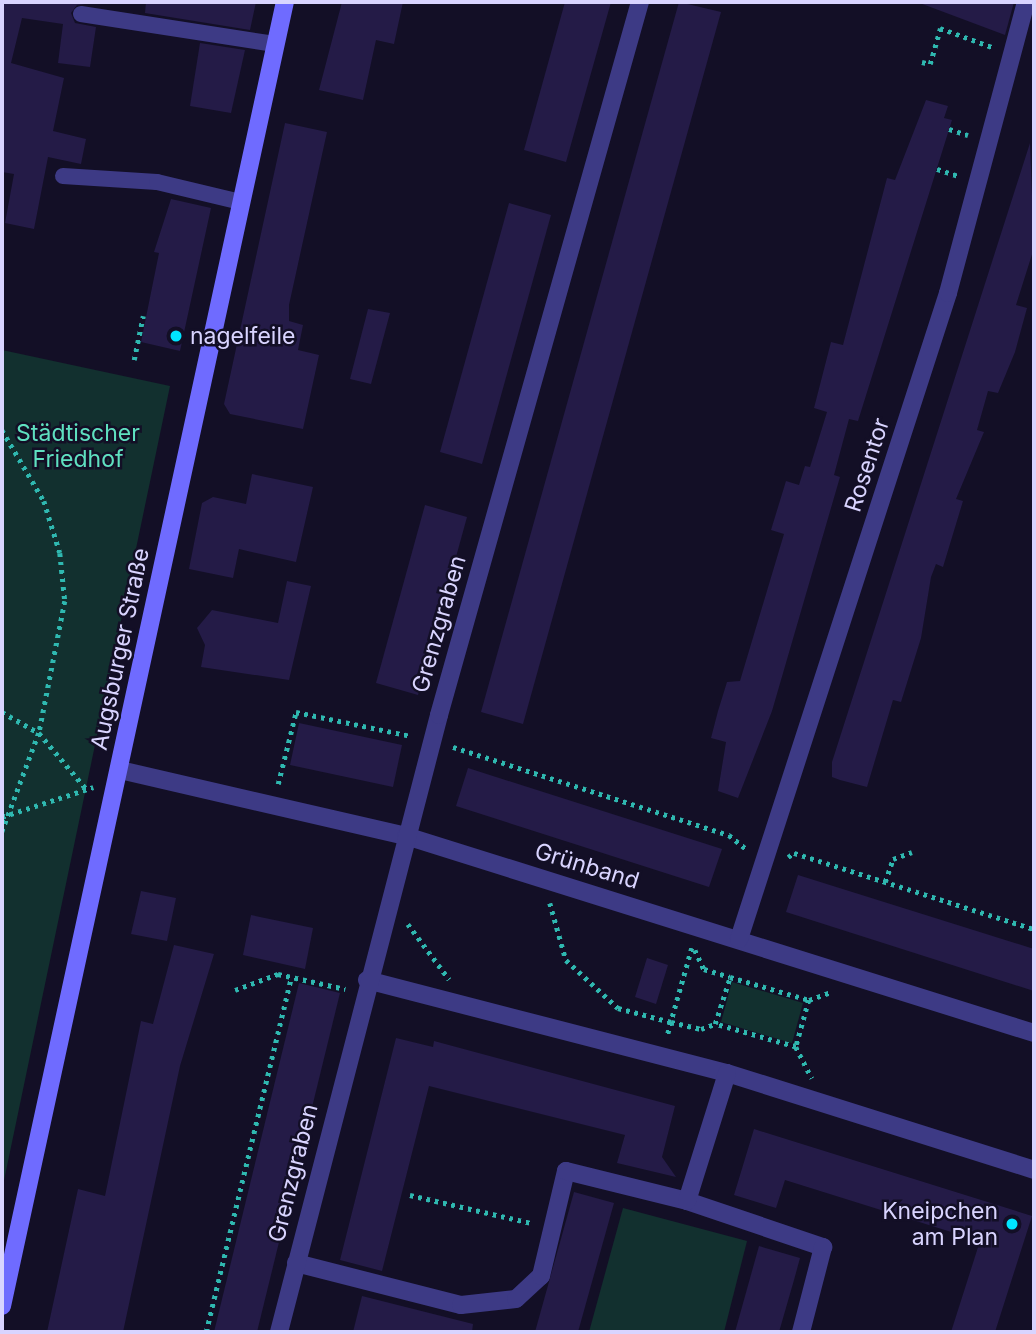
<!DOCTYPE html>
<html>
<head>
<meta charset="utf-8">
<style>
  body { margin:0 }
  #map { position:relative; width:1036px; height:1334px; overflow:hidden; background:#130f26; font-family:Inter,sans-serif }
  div>[style] { position:absolute }
  .green>* { inset:0; background:#12302f }
  .building>* { inset:0; background:#241b47 }
  .path>* { height:4.5px; margin-top:-2.25px; transform-origin:0; background:repeating-linear-gradient(90deg,#2fb8b0 0 3.5px,transparent 0 8.5px) }
  .lane>* { height:16px; margin:-8px; padding:0 8px; transform-origin:8px; border-radius:8px; background:#3d3a85 }
  .street>* { height:18px; margin:-9px; padding:0 9px; transform-origin:9px; border-radius:9px; background:#3d3a85 }
  .secondary>* { height:18px; margin:-9px; padding:0 9px; transform-origin:9px; border-radius:9px; background:#6f6bff }
  .dots>* { width:19px; height:19px; translate:-50% -50%; box-sizing:border-box; border:4px solid #130f26; border-radius:50% }
  span { translate:-50% -50%; white-space:nowrap; text-align:center; line-height:1.15; -webkit-text-stroke:5px #130f26; paint-order:stroke }
  .poi-label { font-size:23px; color:#d9d4ff }
  .left { translate:0 -50%; text-align:left }
  .right { translate:-100% -50%; text-align:right }
  .park-label { font-size:23px; color:#5fe0c0 }
  .street-label { font-size:23px; color:#d9d4ff }
  .frame { position:absolute; inset:0; border:4px solid #d9d4ff; pointer-events:none }
</style>
</head>
<body>
<div id="map">
  <div class="green">
    <div style="clip-path:polygon(2px 350px,170px 386px,2px 1190px)"></div>
    <div style="clip-path:polygon(732px 982px,803px 1003px,792px 1043px,721px 1022px)"></div>
    <div style="clip-path:polygon(623px 1208px,747px 1241px,724px 1332px,589px 1332px)"></div>
  </div>
  <div class="building">
    <div style="clip-path:polygon(2px 2px,100px 2px,77px 5px,71px 13px,75px 23px,96px 27px,90px 67px,58px 63px,63px 24px,22px 18px,11px 63px,64px 78px,53px 131px,86px 139px,81px 164px,48px 157px,34px 229px,5px 223px,14px 174px,2px 172px)"></div>
    <div style="clip-path:polygon(146px 2px,256px 2px,250px 30px,145px 13px)"></div>
    <div style="clip-path:polygon(342px 2px,403px 2px,394px 44px,376px 40px,363px 100px,319px 90px)"></div>
    <div style="clip-path:polygon(565px 2px,611px 2px,566px 162px,524px 150px)"></div>
    <div style="clip-path:polygon(679px 2px,721px 12px,523px 724px,481px 712px)"></div>
    <div style="clip-path:polygon(917px 2px,1014px 2px,1005px 35px)"></div>
    <div style="clip-path:polygon(200px 43px,245px 50px,231px 113px,190px 106px)"></div>
    <div style="clip-path:polygon(926px 100px,948px 106px,944px 118px,952px 120px,858px 421px,849px 419px,834px 475px,840px 477px,772px 711px,738px 798px,718px 791px,726px 742px,711px 738px,718px 711px,727px 682px,740px 681px,784px 534px,771px 530px,786px 481px,799px 485px,805px 466px,810px 467px,827px 412px,814px 408px,831px 342px,843px 345px,887px 178px,895px 180px)"></div>
    <div style="clip-path:polygon(285px 123px,327px 132px,289px 305px,289px 321px,303px 325px,298px 350px,319px 355px,303px 429px,230px 414px,224px 404px)"></div>
    <div style="clip-path:polygon(1030px 143px,1034px 248px,1016px 305px,1027px 308px,1015px 352px,998px 393px,988px 391px,977px 430px,984px 432px,956px 499px,963px 501px,943px 567px,936px 564px,931px 577px,921px 638px,901px 702px,893px 700px,867px 787px,840px 780px,832px 777px,832px 762px)"></div>
    <div style="clip-path:polygon(171px 199px,211px 208px,180px 351px,141px 342px,159px 253px,154px 252px)"></div>
    <div style="clip-path:polygon(509px 203px,551px 215px,482px 464px,440px 452px)"></div>
    <div style="clip-path:polygon(368px 309px,390px 313px,371px 384px,350px 379px)"></div>
    <div style="clip-path:polygon(252px 474px,313px 487px,296px 562px,239px 549px,233px 578px,189px 569px,202px 503px,213px 497px,246px 504px)"></div>
    <div style="clip-path:polygon(425px 505px,467px 517px,418px 695px,376px 683px)"></div>
    <div style="clip-path:polygon(287px 581px,311px 586px,289px 680px,201px 667px,205px 645px,197px 628px,212px 610px,278px 623px)"></div>
    <div style="clip-path:polygon(299px 723px,402px 745px,393px 787px,290px 765px)"></div>
    <div style="clip-path:polygon(468px 768px,722px 849px,709px 887px,456px 806px)"></div>
    <div style="clip-path:polygon(798px 875px,1034px 949px,1034px 991px,786px 912px)"></div>
    <div style="clip-path:polygon(141px 891px,176px 898px,167px 941px,131px 934px)"></div>
    <div style="clip-path:polygon(251px 915px,313px 928px,305px 969px,243px 955px)"></div>
    <div style="clip-path:polygon(174px 945px,214px 954px,180px 1066px,123px 1332px,47px 1332px,78px 1189px,105px 1196px,141px 1021px,153px 1024px)"></div>
    <div style="clip-path:polygon(647px 958px,668px 965px,656px 1004px,635px 997px)"></div>
    <div style="clip-path:polygon(299px 983px,340px 993px,257px 1332px,214px 1332px)"></div>
    <div style="clip-path:polygon(396px 1038px,433px 1047px,434px 1041px,675px 1106px,662px 1157px,676px 1177px,617px 1163px,625px 1135px,429px 1086px,382px 1271px,340px 1260px)"></div>
    <div style="clip-path:polygon(754px 1129px,1032px 1216px,995px 1332px,951px 1332px,980px 1241px,785px 1180px,776px 1208px,734px 1195px)"></div>
    <div style="clip-path:polygon(574px 1192px,614px 1203px,578px 1332px,535px 1332px)"></div>
    <div style="clip-path:polygon(759px 1246px,800px 1258px,794px 1280px,779px 1332px,735px 1332px)"></div>
    <div style="clip-path:polygon(362px 1296px,473px 1324px,472px 1332px,353px 1332px)"></div>
  </div>
  <div class="path">
    <div style="left:922px;top:62px;width:8px;rotate:14deg"></div>
    <div style="left:930px;top:64px;width:37px;rotate:-74deg"></div>
    <div style="left:940px;top:28px;width:55px;rotate:20.1deg"></div>
    <div style="left:949px;top:129px;width:20px;rotate:18deg"></div>
    <div style="left:937px;top:169px;width:23px;rotate:18deg"></div>
    <div style="left:134px;top:360px;width:45px;rotate:-78.4deg"></div>
    <div style="left:2px;top:430px;width:82px;rotate:59.4deg"></div>
    <div style="left:44px;top:501px;width:54px;rotate:72.9deg"></div>
    <div style="left:60px;top:553px;width:48px;rotate:84.1deg"></div>
    <div style="left:65px;top:601px;width:135px;rotate:101.1deg"></div>
    <div style="left:39px;top:733px;width:106px;rotate:110.5deg"></div>
    <div style="left:2px;top:712px;width:43px;rotate:29.6deg"></div>
    <div style="left:39px;top:733px;width:76px;rotate:49.8deg"></div>
    <div style="left:453px;top:747px;width:290px;rotate:17.7deg"></div>
    <div style="left:729px;top:835px;width:22px;rotate:39deg"></div>
    <div style="left:278px;top:784px;width:74px;rotate:-76deg"></div>
    <div style="left:296px;top:712px;width:117px;rotate:11.8deg"></div>
    <div style="left:2px;top:817px;width:96px;rotate:-18.2deg"></div>
    <div style="left:788px;top:857px;width:7px;rotate:-34deg"></div>
    <div style="left:794px;top:853px;width:252px;rotate:17.6deg"></div>
    <div style="left:885px;top:882px;width:24px;rotate:-71deg"></div>
    <div style="left:893px;top:859px;width:20px;rotate:-20deg"></div>
    <div style="left:550px;top:903px;width:59px;rotate:74.3deg"></div>
    <div style="left:566px;top:960px;width:71px;rotate:42.7deg"></div>
    <div style="left:618px;top:1008px;width:55px;rotate:14.8deg"></div>
    <div style="left:671px;top:1022px;width:16px;rotate:104deg"></div>
    <div style="left:408px;top:924px;width:69px;rotate:53.3deg"></div>
    <div style="left:692px;top:948px;width:77px;rotate:105.8deg"></div>
    <div style="left:671px;top:1022px;width:31px;rotate:13deg"></div>
    <div style="left:701px;top:1029px;width:15px;rotate:-20deg"></div>
    <div style="left:695px;top:950px;width:21px;rotate:65deg"></div>
    <div style="left:704px;top:969px;width:27px;rotate:17deg"></div>
    <div style="left:235px;top:990px;width:46px;rotate:-20.4deg"></div>
    <div style="left:278px;top:974px;width:69px;rotate:12.6deg"></div>
    <div style="left:809px;top:1000px;width:23px;rotate:-20deg"></div>
    <div style="left:796px;top:1047px;width:84px;rotate:-164.1deg"></div>
    <div style="left:715px;top:1024px;width:49px;rotate:-72.3deg"></div>
    <div style="left:730px;top:977px;width:82px;rotate:16.2deg"></div>
    <div style="left:809px;top:1000px;width:49px;rotate:105.5deg"></div>
    <div style="left:796px;top:1047px;width:35px;rotate:63deg"></div>
    <div style="left:410px;top:1195px;width:124px;rotate:13deg"></div>
    <div style="left:206px;top:1332px;width:365px;rotate:-76.5deg"></div>
  </div>
  <div class="lane">
    <div style="left:81px;top:14px;width:196px;rotate:8.8deg"></div>
    <div style="left:63px;top:176px;width:94px;rotate:3.7deg"></div>
    <div style="left:157px;top:182px;width:86px;rotate:13.4deg"></div>
  </div>
  <div class="street">
    <div style="left:120px;top:770px;width:294px;rotate:13deg"></div>
    <div style="left:406px;top:836px;width:658px;rotate:17.42deg"></div>
    <div style="left:739px;top:939px;width:679px;rotate:-72.07deg"></div>
    <div style="left:948px;top:293px;width:301px;rotate:-75deg"></div>
    <div style="left:367px;top:980px;width:372px;rotate:14.5deg"></div>
    <div style="left:727px;top:1073px;width:322px;rotate:17.5deg"></div>
    <div style="left:687px;top:1201px;width:144px;rotate:18.7deg"></div>
    <div style="left:823px;top:1247px;width:88px;rotate:104.5deg"></div>
    <div style="left:296px;top:1263px;width:170px;rotate:14.3deg"></div>
    <div style="left:461px;top:1305px;width:55px;rotate:-6.2deg"></div>
    <div style="left:516px;top:1299px;width:34px;rotate:-43deg"></div>
    <div style="left:541px;top:1276px;width:108px;rotate:-76.6deg"></div>
    <div style="left:566px;top:1171px;width:125px;rotate:13.9deg"></div>
    <div style="left:687px;top:1201px;width:134px;rotate:-72.6deg"></div>
    <div style="left:279px;top:1332px;width:637px;rotate:-75.46deg"></div>
    <div style="left:439px;top:715px;width:741px;rotate:-74.26deg"></div>
  </div>
  <div class="secondary">
    <div style="left:2px;top:1306px;width:1334px;rotate:-77.76deg"></div>
  </div>
  <div class="dots">
    <div style="left:176px;top:336px;background:#00e5ff"></div>
    <div style="left:1012px;top:1224px;background:#00e5ff"></div>
  </div>
  <div class="poi-label">
    <span class="left" style="left:190px;top:336px">nagelfeile</span>
    <span class="right" style="left:998px;top:1224px">Kneipchen<br>am Plan</span>
  </div>
  <div class="park-label">
    <span style="left:78px;top:446px">Städtischer<br>Friedhof</span>
  </div>
  <div class="street-label">
    <span style="left:867px;top:465px;rotate:-72deg">Rosentor</span>
    <span style="left:439px;top:624px;rotate:-74deg">Grenzgraben</span>
    <span style="left:120px;top:649px;rotate:-78deg">Augsburger Straße</span>
    <span style="left:587px;top:866px;rotate:17deg">Grünband</span>
    <span style="left:293px;top:1173px;rotate:-76deg">Grenzgraben</span>
  </div>
  <div class="frame"></div>
</div>
</body>
</html>
